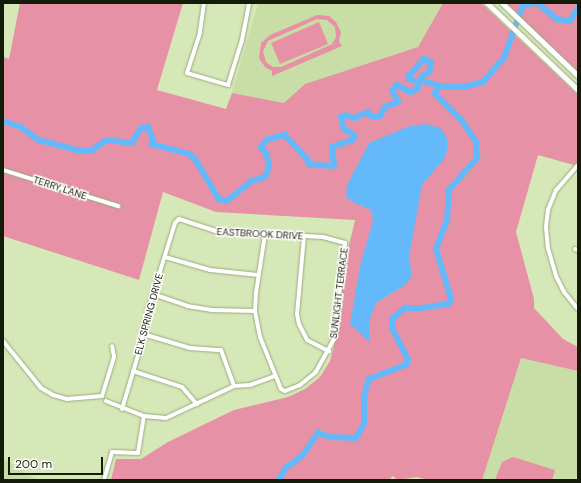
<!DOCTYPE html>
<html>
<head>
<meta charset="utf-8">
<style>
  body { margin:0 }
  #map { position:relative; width:581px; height:483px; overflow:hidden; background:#d6e8b7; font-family:"DM Sans",sans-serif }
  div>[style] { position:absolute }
  .built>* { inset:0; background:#c9dda6 }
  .green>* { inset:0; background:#e691a5 }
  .water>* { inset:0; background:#64b9fb }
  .river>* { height:5.5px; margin:-2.75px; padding:0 2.75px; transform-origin:2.75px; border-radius:2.75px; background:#64b9fb }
  .roads { filter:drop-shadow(0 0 1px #9bab7d) drop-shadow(0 0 1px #9bab7d) }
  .minor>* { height:4px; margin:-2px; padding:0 2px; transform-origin:2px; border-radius:2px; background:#fff }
  .major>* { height:5px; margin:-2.5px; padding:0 2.5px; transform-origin:2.5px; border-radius:2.5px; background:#fff }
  span { translate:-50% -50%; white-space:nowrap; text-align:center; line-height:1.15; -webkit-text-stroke:3px #fff; paint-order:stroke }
  .street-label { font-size:10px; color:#151b09 }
  .frame { position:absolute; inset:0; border:4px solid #151b09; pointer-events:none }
  .scale { position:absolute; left:8px; top:457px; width:95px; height:18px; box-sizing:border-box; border:2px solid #151b09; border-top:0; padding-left:5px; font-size:12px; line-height:14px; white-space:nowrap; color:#151b09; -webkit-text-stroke:3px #fff; paint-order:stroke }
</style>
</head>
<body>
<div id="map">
  <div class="built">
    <div style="clip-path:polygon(258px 3px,443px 3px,418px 47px,305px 84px,284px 103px,232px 93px)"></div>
    <div style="clip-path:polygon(521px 358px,578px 371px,578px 480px,482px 480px)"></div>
    <div style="clip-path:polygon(3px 459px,37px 480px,3px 480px)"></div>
  </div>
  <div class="green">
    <div style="clip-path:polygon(20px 3px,183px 3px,157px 90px,226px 109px,232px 93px,284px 103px,305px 84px,418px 47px,443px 3px,481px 3px,578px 95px,578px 162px,574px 165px,538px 155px,516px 232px,534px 299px,534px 308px,563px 339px,578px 347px,578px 371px,521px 358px,482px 480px,428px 480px,417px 477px,397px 480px,393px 476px,389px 480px,111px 480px,116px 459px,141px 459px,168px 442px,234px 410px,288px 397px,305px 389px,320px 377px,330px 361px,335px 343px,346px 258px,355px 220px,216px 212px,163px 192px,139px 280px,3px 236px,3px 57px,9px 59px)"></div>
    <div style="clip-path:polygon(506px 3px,578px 3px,578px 72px,510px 7px)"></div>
    <div style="clip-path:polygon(evenodd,317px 15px,329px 16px,336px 22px,341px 32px,339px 42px,342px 46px,272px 76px,272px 71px,265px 67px,259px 58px,261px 43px,270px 35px,317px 15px,317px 19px,327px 20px,335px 27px,336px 37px,332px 44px,281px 67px,273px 67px,266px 62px,263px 51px,268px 41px,317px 19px)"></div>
    <div style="clip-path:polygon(319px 22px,328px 44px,280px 64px,271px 43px)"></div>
    <div style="clip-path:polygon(513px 457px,555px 470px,552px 480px,495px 480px,502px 462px)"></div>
  </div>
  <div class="water">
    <div style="clip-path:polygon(426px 124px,440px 128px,445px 134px,448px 142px,447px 151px,444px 159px,422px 185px,409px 257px,412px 276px,405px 285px,376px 303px,369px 322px,369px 342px,350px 324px,360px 266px,373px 221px,371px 210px,351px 201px,346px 196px,347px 185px,369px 143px,410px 126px)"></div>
  </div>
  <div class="river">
    <div style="left:538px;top:3px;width:25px;rotate:40deg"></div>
    <div style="left:557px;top:19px;width:13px;rotate:9deg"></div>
    <div style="left:570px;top:21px;width:15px;rotate:-58deg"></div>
    <div style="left:3px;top:121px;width:19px;rotate:18deg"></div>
    <div style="left:21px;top:127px;width:22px;rotate:36deg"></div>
    <div style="left:39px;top:140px;width:40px;rotate:14.4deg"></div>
    <div style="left:78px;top:150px;width:13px;rotate:4deg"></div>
    <div style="left:91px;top:151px;width:19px;rotate:-35deg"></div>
    <div style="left:107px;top:140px;width:25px;rotate:7deg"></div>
    <div style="left:132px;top:143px;width:17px;rotate:-59deg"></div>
    <div style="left:141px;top:128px;width:7px;rotate:-8deg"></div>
    <div style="left:148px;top:127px;width:12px;rotate:66deg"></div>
    <div style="left:153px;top:138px;width:6px;rotate:99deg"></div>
    <div style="left:152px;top:144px;width:39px;rotate:15deg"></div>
    <div style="left:190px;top:154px;width:8px;rotate:45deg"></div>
    <div style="left:196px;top:160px;width:45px;rotate:59.5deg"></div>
    <div style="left:219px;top:199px;width:8px;rotate:14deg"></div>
    <div style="left:227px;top:201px;width:32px;rotate:-39deg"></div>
    <div style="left:252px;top:181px;width:14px;rotate:-17deg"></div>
    <div style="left:265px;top:177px;width:12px;rotate:-70deg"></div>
    <div style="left:269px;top:166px;width:13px;rotate:-103deg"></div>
    <div style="left:266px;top:153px;width:7px;rotate:-135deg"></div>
    <div style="left:261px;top:148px;width:9px;rotate:-58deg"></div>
    <div style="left:266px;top:140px;width:20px;rotate:-15deg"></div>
    <div style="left:285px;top:135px;width:34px;rotate:47deg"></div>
    <div style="left:308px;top:160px;width:5px;rotate:68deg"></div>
    <div style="left:310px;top:165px;width:24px;rotate:2deg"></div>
    <div style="left:334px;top:166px;width:19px;rotate:-96deg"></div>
    <div style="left:332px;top:147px;width:21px;rotate:-19deg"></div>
    <div style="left:352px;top:140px;width:5px;rotate:-53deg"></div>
    <div style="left:355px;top:136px;width:13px;rotate:-148deg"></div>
    <div style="left:344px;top:129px;width:12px;rotate:-104deg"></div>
    <div style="left:341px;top:117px;width:4px;rotate:-27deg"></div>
    <div style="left:345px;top:115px;width:10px;rotate:17deg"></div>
    <div style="left:355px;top:118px;width:14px;rotate:-25deg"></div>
    <div style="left:368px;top:112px;width:6px;rotate:51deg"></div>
    <div style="left:372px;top:117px;width:8px;rotate:-7deg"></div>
    <div style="left:380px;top:116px;width:10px;rotate:-61deg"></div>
    <div style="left:385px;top:107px;width:14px;rotate:-21deg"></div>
    <div style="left:398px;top:102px;width:13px;rotate:-117deg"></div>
    <div style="left:392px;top:90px;width:7px;rotate:-45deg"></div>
    <div style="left:397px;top:85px;width:16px;rotate:27deg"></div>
    <div style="left:411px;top:92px;width:9px;rotate:-27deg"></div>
    <div style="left:419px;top:88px;width:5px;rotate:-101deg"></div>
    <div style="left:418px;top:83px;width:10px;rotate:-156deg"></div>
    <div style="left:409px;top:79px;width:3px;rotate:-90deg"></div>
    <div style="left:409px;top:76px;width:23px;rotate:-49deg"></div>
    <div style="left:424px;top:59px;width:8px;rotate:23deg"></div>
    <div style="left:431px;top:62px;width:10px;rotate:96deg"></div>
    <div style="left:430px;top:72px;width:8px;rotate:150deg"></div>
    <div style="left:423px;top:76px;width:4px;rotate:117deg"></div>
    <div style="left:421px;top:80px;width:19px;rotate:18deg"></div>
    <div style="left:279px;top:480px;width:14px;rotate:-60deg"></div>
    <div style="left:286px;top:468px;width:21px;rotate:-37deg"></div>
    <div style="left:303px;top:455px;width:27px;rotate:-56deg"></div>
    <div style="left:318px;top:433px;width:13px;rotate:18deg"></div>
    <div style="left:330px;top:437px;width:26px;rotate:2deg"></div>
    <div style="left:356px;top:438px;width:16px;rotate:-60deg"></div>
    <div style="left:364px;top:424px;width:28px;rotate:-90deg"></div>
    <div style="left:364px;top:396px;width:18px;rotate:-74deg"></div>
    <div style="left:369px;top:379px;width:40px;rotate:-21deg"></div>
    <div style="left:406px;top:365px;width:5px;rotate:-68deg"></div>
    <div style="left:408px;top:360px;width:35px;rotate:-117deg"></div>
    <div style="left:392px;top:329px;width:11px;rotate:-85deg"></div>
    <div style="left:393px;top:318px;width:16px;rotate:-40deg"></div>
    <div style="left:405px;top:308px;width:17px"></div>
    <div style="left:422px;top:308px;width:26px;rotate:-9deg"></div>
    <div style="left:448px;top:304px;width:6px;rotate:-59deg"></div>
    <div style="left:451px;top:299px;width:52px;rotate:-106.7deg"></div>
    <div style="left:436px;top:249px;width:31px;rotate:-69deg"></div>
    <div style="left:447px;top:220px;width:30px;rotate:-86deg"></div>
    <div style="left:449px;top:190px;width:43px;rotate:-48.8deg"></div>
    <div style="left:477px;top:158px;width:16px;rotate:-94deg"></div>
    <div style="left:476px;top:142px;width:27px;rotate:-124deg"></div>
    <div style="left:461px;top:120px;width:37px;rotate:-135deg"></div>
    <div style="left:435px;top:94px;width:9px;rotate:-63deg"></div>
    <div style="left:439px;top:86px;width:25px;rotate:2deg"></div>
    <div style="left:464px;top:87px;width:20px;rotate:-15deg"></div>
    <div style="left:483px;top:82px;width:32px;rotate:-49deg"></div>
    <div style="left:504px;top:58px;width:56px;rotate:-70.3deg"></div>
    <div style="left:523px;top:5px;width:11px;rotate:-10deg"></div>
  </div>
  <div class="roads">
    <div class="minor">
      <div style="left:204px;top:3px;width:30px;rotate:98deg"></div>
      <div style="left:200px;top:33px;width:42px;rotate:108deg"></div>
      <div style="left:187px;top:73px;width:43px;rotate:16.3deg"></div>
      <div style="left:228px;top:85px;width:47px;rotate:-72.7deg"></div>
      <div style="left:242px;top:40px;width:38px;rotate:-79deg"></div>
      <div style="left:578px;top:165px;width:33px;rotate:131deg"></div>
      <div style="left:556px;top:190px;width:22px;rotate:112deg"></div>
      <div style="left:548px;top:210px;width:17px;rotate:97deg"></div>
      <div style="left:546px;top:227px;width:21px;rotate:85deg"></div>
      <div style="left:548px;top:248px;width:29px;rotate:74deg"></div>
      <div style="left:556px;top:276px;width:18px;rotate:63deg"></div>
      <div style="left:564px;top:292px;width:22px;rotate:51deg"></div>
      <div style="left:3px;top:170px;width:121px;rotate:17.4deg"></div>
      <div style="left:304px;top:236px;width:78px;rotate:95.1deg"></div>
      <div style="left:297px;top:314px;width:10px;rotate:79deg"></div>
      <div style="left:299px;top:324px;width:18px;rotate:63deg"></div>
      <div style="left:307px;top:340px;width:25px;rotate:27deg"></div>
      <div style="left:575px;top:249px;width:3px;rotate:18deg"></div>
      <div style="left:165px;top:257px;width:47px;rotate:16.1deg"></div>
      <div style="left:210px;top:270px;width:48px;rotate:5.9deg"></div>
      <div style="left:153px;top:294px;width:36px;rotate:19deg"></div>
      <div style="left:187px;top:306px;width:24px;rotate:9deg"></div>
      <div style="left:211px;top:310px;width:44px;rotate:1.3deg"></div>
      <div style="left:143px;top:334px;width:49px;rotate:16.6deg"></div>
      <div style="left:190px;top:348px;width:31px;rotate:4deg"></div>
      <div style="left:221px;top:350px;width:38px;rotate:70deg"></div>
      <div style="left:3px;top:341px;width:60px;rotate:51deg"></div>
      <div style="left:41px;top:388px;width:14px;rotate:30deg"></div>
      <div style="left:53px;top:395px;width:15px;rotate:16deg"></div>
      <div style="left:67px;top:399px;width:35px;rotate:-5deg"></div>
      <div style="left:102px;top:396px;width:41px;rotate:-72.9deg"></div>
      <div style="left:114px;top:357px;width:11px;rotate:-100deg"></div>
      <div style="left:133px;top:371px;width:52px;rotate:18.1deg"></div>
      <div style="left:182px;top:387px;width:23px;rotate:49deg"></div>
      <div style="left:106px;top:401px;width:41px;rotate:21.5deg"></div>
      <div style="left:144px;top:416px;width:22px;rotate:5deg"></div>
      <div style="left:166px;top:418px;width:75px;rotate:-25.2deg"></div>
      <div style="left:234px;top:386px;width:16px;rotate:-4deg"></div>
      <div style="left:250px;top:385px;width:27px;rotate:-20deg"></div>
      <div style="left:122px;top:409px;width:59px;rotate:-73.4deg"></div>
      <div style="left:139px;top:352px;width:40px;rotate:-78deg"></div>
      <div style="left:147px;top:313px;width:94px;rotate:-72.7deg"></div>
      <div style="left:175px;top:223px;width:6px;rotate:-45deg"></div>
      <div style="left:179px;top:219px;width:38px;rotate:18deg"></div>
      <div style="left:215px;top:231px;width:108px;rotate:3.2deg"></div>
      <div style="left:323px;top:237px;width:23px;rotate:15deg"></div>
      <div style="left:345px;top:243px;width:97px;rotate:96.5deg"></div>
      <div style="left:334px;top:339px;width:38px;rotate:119deg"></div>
      <div style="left:316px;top:372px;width:21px;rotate:141deg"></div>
      <div style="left:300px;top:385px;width:16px;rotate:158deg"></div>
      <div style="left:285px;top:391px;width:4px;rotate:-153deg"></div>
      <div style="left:281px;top:389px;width:56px;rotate:-112deg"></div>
      <div style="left:260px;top:337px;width:26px;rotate:-101deg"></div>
      <div style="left:255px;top:311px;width:18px;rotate:-87deg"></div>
      <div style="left:256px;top:293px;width:60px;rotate:-81.3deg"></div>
      <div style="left:104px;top:480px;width:29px;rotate:-74deg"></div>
      <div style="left:112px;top:452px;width:26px;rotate:2deg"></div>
      <div style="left:138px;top:453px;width:37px;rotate:-81deg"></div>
    </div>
    <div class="major">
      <div style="left:487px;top:3px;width:126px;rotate:43.7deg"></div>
      <div style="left:502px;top:3px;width:105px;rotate:43.8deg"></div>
    </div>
  </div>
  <div class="street-label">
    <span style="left:60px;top:188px;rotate:18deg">TERRY LANE</span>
    <span style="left:260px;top:234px;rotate:3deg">EASTBROOK DRIVE</span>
    <span style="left:339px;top:293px;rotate:-83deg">SUNLIGHT TERRACE</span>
    <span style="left:149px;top:314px;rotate:-75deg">ELK SPRING DRIVE</span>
  </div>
  <div class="frame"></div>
  <div class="scale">200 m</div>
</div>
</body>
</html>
